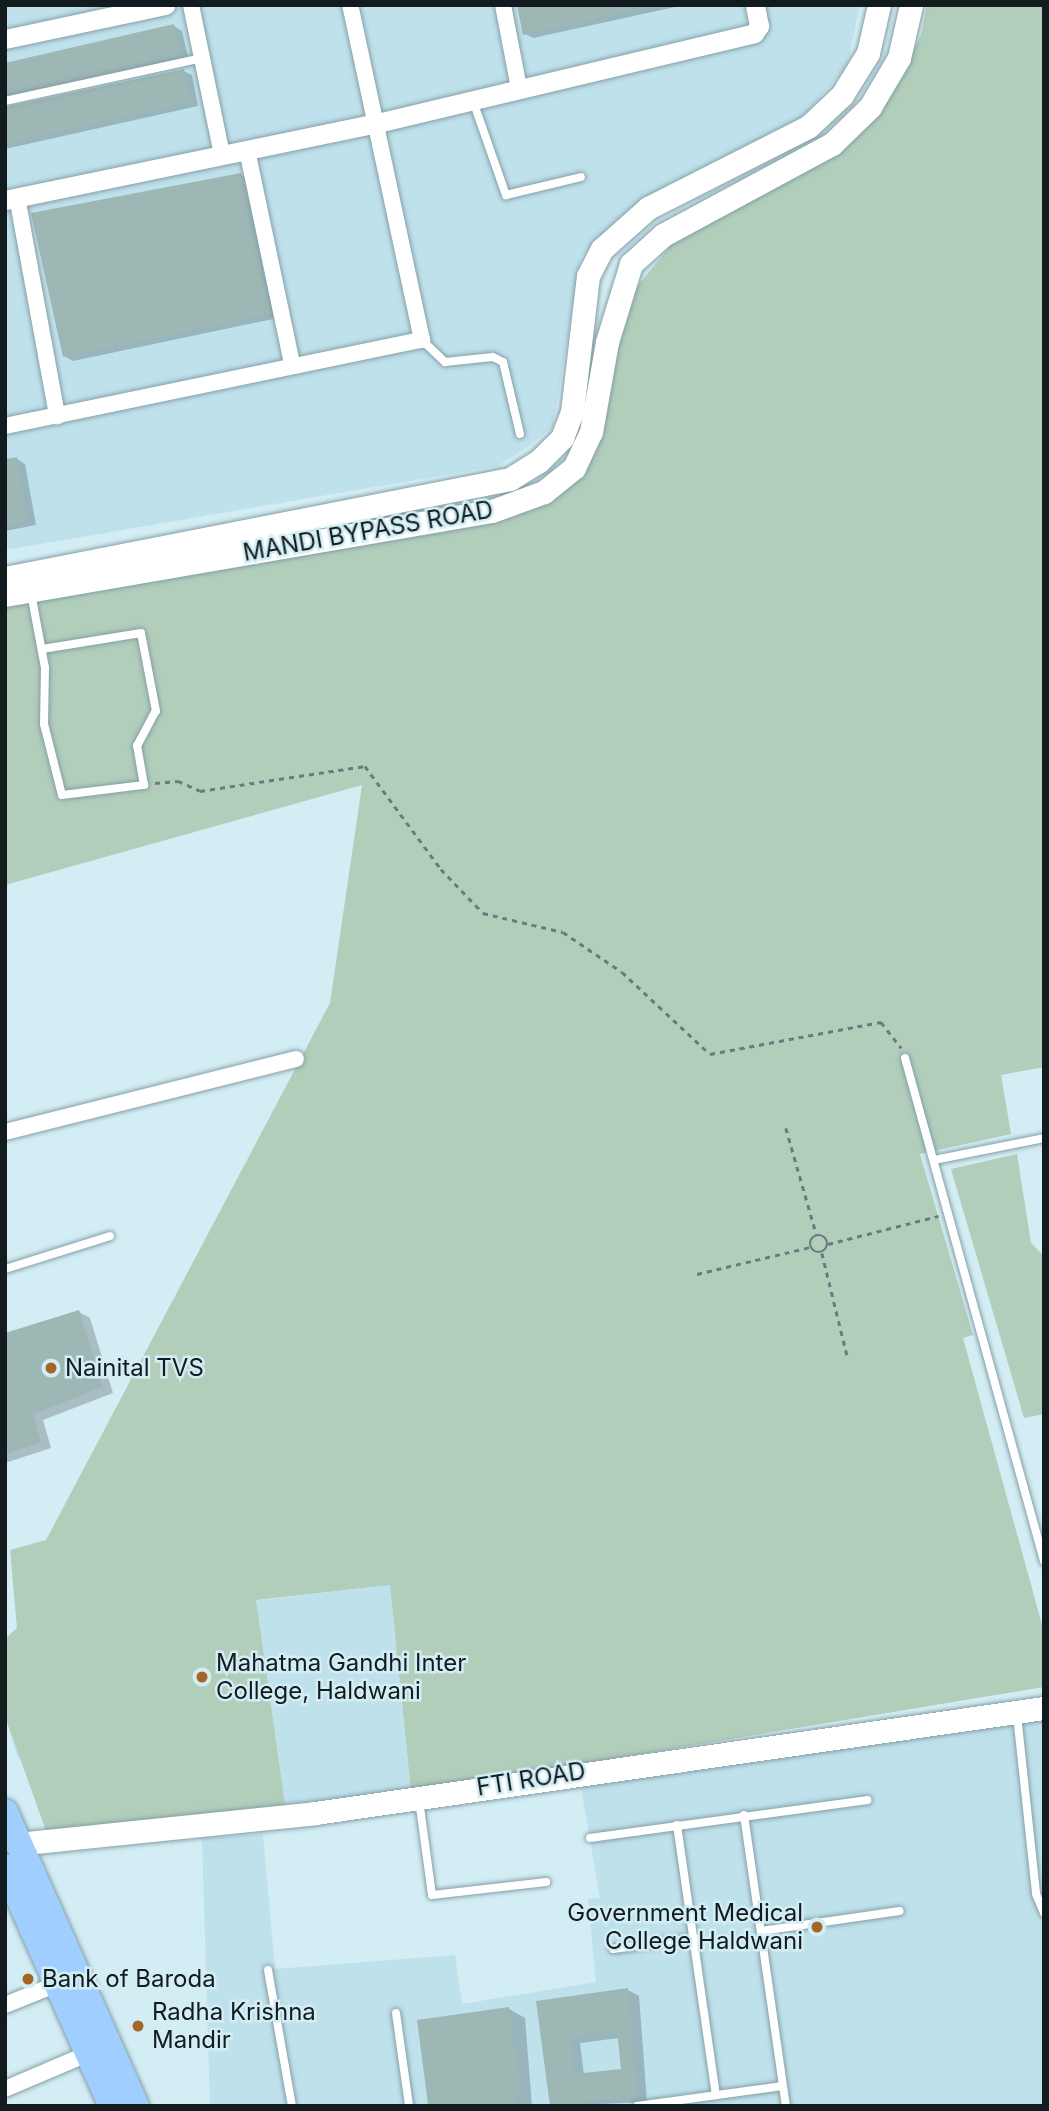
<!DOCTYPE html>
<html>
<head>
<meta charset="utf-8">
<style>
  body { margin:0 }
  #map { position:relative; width:1049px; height:2111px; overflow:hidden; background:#d3edf5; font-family:Inter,sans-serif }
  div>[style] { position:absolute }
  .built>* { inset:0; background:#bee1ec }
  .green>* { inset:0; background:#b1cebb }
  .shadow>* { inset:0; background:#0003 }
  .building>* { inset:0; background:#9cb7b4 }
  .path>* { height:2.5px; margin-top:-1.25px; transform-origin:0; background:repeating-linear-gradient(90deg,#697a80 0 5px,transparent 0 10px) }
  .path>.ring { margin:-1.25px; padding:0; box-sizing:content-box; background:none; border:2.5px solid #697a80; border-radius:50% }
  .roads { filter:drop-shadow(0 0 2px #869fa6) drop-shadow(0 0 2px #869fa6) }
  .service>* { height:8px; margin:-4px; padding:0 4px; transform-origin:4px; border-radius:4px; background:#fff }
  .minor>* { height:16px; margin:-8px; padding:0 8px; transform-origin:8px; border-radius:8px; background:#fff }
  .tertiary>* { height:19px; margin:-9.5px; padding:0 9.5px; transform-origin:9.5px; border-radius:9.5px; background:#fff }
  .secondary>* { height:23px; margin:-11.5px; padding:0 11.5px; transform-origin:11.5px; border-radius:11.5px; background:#fff }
  .trunk>* { height:26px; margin:-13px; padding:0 13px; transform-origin:13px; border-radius:13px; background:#a0cfff }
  .dots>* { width:19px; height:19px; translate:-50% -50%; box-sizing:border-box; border:4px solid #d3edf5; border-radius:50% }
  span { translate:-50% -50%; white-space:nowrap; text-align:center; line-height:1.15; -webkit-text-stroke:5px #d3edf5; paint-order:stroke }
  .street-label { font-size:24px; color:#121c1f }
  .poi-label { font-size:24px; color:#121c1f }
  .left { translate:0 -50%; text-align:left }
  .right { translate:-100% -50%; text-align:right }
  .frame { position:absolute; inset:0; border:7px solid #121c1f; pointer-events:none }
</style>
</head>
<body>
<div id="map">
  <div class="built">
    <div style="clip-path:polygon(5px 5px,860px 5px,847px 66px,799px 121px,638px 203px,581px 256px,553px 427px,526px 448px,498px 466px,5px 550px)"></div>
    <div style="clip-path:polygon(390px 1585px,411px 1792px,302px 1808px,18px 1759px,5px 1716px,5px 1639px,17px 1628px)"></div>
    <div style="clip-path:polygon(1044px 1718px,1044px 2106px,210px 2106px,202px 1838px,263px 1834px,275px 1969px,455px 1955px,462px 2004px,596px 1982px,588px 1899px,600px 1898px,580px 1782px)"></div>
  </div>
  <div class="green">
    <div style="clip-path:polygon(927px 5px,1044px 5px,1044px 1067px,1001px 1075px,1011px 1134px,920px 1154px,973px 1335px,963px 1338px,1044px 1632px,1044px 1687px,411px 1792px,390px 1585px,256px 1600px,285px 1805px,46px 1831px,5px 1716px,5px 1639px,17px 1628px,10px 1550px,46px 1540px,330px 1003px,362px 785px,5px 885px,5px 606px,527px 508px,592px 456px,630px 295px,681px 233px,845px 146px,897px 85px,921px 35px)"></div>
    <div style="clip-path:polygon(1017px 1154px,1031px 1243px,1044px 1256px,1044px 1414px,1024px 1418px,951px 1169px)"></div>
  </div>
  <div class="shadow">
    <div style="clip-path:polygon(522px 5px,684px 5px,533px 38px,525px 34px)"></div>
    <div style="clip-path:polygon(174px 26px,182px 31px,188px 57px,12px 98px,5px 108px,5px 65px)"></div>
    <div style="clip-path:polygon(183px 71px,192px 75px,198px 106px,5px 149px,5px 109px)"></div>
    <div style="clip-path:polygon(241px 175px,249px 179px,278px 318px,73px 361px,64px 356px)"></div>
    <div style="clip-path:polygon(17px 459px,25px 464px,36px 525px,5px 531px,5px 461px)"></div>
    <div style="clip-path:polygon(79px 1312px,90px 1318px,113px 1393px,43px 1420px,51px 1448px,5px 1463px,5px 1351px)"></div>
    <div style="clip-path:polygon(evenodd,628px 1990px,639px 1996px,647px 2102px,552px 2106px,538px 2002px,628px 1990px,619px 2038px,623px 2071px,584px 2075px,580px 2043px,619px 2038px)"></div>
    <div style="clip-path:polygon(509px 2009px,525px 2018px,532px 2106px,430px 2106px,418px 2021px)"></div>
  </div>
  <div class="building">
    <div style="clip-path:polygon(517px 5px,632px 5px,633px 11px,523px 35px)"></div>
    <div style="clip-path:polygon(174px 24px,181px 56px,5px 94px,5px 63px)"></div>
    <div style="clip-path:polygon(184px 69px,191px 102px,5px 144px,5px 107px)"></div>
    <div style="clip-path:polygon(241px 173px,271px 314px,63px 357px,31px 213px)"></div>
    <div style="clip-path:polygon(17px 457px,28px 521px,5px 525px,5px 459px)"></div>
    <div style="clip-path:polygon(79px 1310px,103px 1387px,33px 1414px,41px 1442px,5px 1454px,5px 1333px)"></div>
    <div style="clip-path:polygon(evenodd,628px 1988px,637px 2096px,550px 2106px,536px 2001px,628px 1988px,617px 2031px,621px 2069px,574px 2074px,570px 2037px,617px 2031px)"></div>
    <div style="clip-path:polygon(509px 2007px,521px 2092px,514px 2093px,516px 2106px,428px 2104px,417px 2020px)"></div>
  </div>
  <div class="path">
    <div style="left:155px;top:783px;width:23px;rotate:-5deg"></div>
    <div style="left:178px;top:781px;width:24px;rotate:24deg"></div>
    <div style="left:200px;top:791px;width:167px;rotate:-8.6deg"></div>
    <div style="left:365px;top:766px;width:128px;rotate:53.6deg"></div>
    <div style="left:441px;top:869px;width:61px;rotate:46.3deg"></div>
    <div style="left:483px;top:913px;width:82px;rotate:13.4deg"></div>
    <div style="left:563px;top:932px;width:71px;rotate:34.1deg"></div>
    <div style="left:622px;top:972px;width:120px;rotate:43deg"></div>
    <div style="left:710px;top:1054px;width:174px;rotate:-10.6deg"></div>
    <div style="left:881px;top:1022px;width:33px;rotate:52deg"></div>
    <div style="left:786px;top:1128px;width:112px;rotate:74deg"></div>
    <div class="ring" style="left:810px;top:1235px;width:15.5px;height:15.5px"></div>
    <div style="left:828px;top:1244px;width:114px;rotate:-14.3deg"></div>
    <div style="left:822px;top:1253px;width:105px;rotate:76.2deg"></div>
    <div style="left:697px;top:1274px;width:116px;rotate:-13.4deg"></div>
  </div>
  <div class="roads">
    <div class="service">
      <div style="left:5px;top:101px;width:202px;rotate:-12.3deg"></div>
      <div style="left:473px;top:101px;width:100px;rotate:70.7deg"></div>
      <div style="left:506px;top:195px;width:77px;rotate:-13.5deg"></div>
      <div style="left:422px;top:340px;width:32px;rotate:44deg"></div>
      <div style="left:445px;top:362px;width:48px;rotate:-5.9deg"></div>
      <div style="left:493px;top:357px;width:11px;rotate:27deg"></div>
      <div style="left:503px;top:362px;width:74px;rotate:76.7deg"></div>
      <div style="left:31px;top:593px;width:76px;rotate:79.4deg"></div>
      <div style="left:45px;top:668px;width:56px;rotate:91deg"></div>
      <div style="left:44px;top:724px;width:73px;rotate:75.8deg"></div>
      <div style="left:62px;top:795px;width:83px;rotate:-7deg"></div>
      <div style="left:144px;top:785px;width:40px;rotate:-100deg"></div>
      <div style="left:137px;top:746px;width:40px;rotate:-62deg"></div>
      <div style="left:156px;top:711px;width:79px;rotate:-100.9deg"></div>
      <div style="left:141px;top:633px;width:100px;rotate:170.8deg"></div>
      <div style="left:905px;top:1058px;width:522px;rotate:74.55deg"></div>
      <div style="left:934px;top:1160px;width:112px;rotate:-11.3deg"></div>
      <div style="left:5px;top:1269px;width:110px;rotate:-17.4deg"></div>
      <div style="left:1017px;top:1715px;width:180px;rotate:83.9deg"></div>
      <div style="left:1036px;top:1894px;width:21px;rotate:67deg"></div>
      <div style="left:419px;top:1800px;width:96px;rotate:82.2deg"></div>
      <div style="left:432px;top:1895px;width:115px;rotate:-6.5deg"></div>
      <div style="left:744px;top:1815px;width:294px;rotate:81.8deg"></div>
      <div style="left:677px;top:1825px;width:273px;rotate:81.8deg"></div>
      <div style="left:590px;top:1838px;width:280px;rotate:-7.8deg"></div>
      <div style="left:761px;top:1931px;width:140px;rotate:-8.2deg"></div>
      <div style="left:613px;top:1949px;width:83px;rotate:-7.6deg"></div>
      <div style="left:268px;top:1970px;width:138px;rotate:80deg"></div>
      <div style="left:396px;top:2013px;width:94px;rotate:82deg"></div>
      <div style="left:637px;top:2106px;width:147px;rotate:-7.8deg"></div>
    </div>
    <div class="minor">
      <div style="left:191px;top:5px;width:153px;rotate:78.3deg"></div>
      <div style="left:503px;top:5px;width:85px;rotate:79.1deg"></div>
      <div style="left:247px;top:150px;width:219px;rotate:78.1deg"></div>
      <div style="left:17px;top:197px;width:223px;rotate:79.6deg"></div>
      <div style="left:5px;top:426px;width:426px;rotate:-11.7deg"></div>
      <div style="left:422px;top:340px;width:343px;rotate:-102.1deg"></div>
      <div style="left:5px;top:1132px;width:300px;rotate:-14.1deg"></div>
      <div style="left:5px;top:2005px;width:54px;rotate:-21.8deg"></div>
      <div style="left:5px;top:2089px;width:89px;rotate:-23.1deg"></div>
    </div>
    <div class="tertiary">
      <div style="left:5px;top:39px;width:164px;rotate:-12deg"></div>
      <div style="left:5px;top:200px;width:376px;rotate:-11.7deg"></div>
      <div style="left:373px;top:124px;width:392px;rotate:-13.4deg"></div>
      <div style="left:754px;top:33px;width:9px;rotate:-54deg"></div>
      <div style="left:759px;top:26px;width:21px;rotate:-101deg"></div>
    </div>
    <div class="secondary">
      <div style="left:5px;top:578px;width:515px;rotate:-11.09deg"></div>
      <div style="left:510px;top:479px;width:34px;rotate:-32deg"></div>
      <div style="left:539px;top:461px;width:33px;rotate:-45deg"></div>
      <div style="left:562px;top:438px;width:28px;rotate:-69deg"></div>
      <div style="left:572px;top:412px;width:137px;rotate:-83.3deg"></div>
      <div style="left:588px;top:276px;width:30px;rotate:-63deg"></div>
      <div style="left:602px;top:249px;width:62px;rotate:-41.7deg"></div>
      <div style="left:648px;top:208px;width:179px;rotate:-26.9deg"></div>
      <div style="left:808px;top:127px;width:47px;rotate:-43.3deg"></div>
      <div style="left:842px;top:95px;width:49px;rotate:-58.2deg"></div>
      <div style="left:868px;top:53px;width:49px;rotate:-77.1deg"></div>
      <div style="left:5px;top:595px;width:494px;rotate:-9.8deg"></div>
      <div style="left:492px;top:511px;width:55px;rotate:-20.1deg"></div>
      <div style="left:544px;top:492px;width:38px;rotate:-39deg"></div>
      <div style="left:574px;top:468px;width:40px;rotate:-65deg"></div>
      <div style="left:591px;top:432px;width:91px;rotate:-79.9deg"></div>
      <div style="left:607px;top:342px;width:82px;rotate:-72.9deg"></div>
      <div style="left:631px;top:264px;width:43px;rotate:-42.2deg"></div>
      <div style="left:663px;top:235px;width:192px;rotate:-28.3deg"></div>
      <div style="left:832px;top:144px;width:53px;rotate:-44.2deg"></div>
      <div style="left:870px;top:107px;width:57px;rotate:-59.4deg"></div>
      <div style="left:899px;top:58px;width:54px;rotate:-77.2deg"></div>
      <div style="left:17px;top:1844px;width:300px;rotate:-5.9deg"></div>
      <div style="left:315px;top:1813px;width:737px;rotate:-8.2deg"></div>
    </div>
    <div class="trunk">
      <div style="left:5px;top:1812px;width:322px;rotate:66deg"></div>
      <div style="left:5px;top:1867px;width:262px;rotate:65.9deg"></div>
    </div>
  </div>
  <div class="dots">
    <div style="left:51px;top:1368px;background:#a26728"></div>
    <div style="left:202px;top:1677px;background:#a26728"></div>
    <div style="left:817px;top:1927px;background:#a26728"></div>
    <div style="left:28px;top:1979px;background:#a26728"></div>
    <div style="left:138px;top:2026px;background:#a26728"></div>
  </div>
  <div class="street-label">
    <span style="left:368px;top:531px;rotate:-10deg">MANDI BYPASS ROAD</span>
    <span style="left:531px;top:1779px;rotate:-9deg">FTI ROAD</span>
  </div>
  <div class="poi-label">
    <span class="left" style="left:65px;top:1368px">Nainital TVS</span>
    <span class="left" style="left:216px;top:1677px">Mahatma Gandhi Inter<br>College, Haldwani</span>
    <span class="right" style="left:803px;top:1927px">Government Medical<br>College Haldwani</span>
    <span class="left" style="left:42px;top:1979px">Bank of Baroda</span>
    <span class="left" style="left:152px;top:2026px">Radha Krishna<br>Mandir</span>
  </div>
  <div class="frame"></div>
</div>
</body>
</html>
